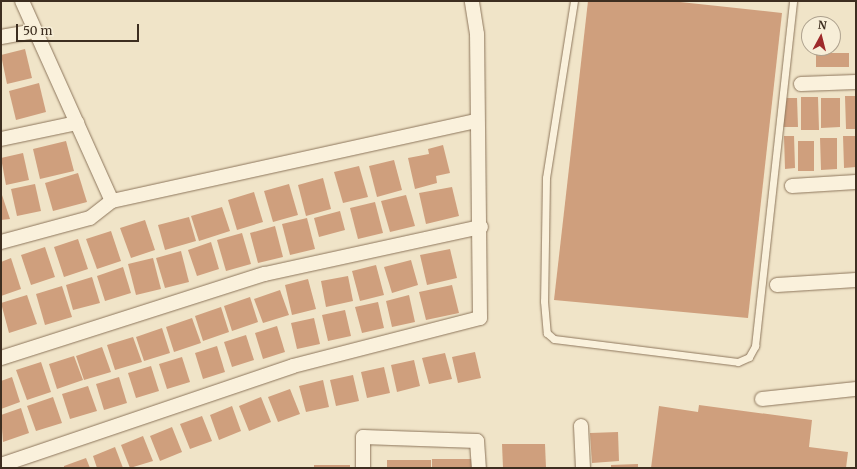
<!DOCTYPE html>
<html>
<head>
<meta charset="utf-8">
<style>
  body { margin:0 }
  #map { position:relative; width:857px; height:469px; overflow:hidden; background:#f0e4c8; font-family:Merriweather,serif }
  div>[style] { position:absolute }
  .building>* { inset:0; background:#cf9f7d }
  .roads { filter:drop-shadow(0 0 1px #8d765c) drop-shadow(0 0 1px #8d765c) }
  .service>* { height:7px; margin:-3.5px; padding:0 3.5px; transform-origin:3.5px; border-radius:3.5px; background:#faf1dc }
  .minor>* { height:14px; margin:-7px; padding:0 7px; transform-origin:7px; border-radius:7px; background:#faf1dc }
  span { translate:-50% -50%; white-space:nowrap; text-align:center; line-height:1.15; -webkit-text-stroke:3px #f7eed8; paint-order:stroke }
  .frame { position:absolute; inset:0; border:2px solid #3d2e20; pointer-events:none }
  .north { position:absolute; left:801px; top:16px; width:40px; height:40px; box-sizing:border-box; background:#f7eed8; border:1px solid #ada18e; border-radius:50%; rotate:7deg; font-size:11px; font-weight:700; line-height:16px; text-align:center; color:#3d2e20 }
  .north::after { content:''; display:block; margin:auto; width:14px; height:18px; background:#9e2a2b; clip-path:polygon(50% 0,100% 100%,50% 72%,0 100%) }
  .scale { position:absolute; left:16px; top:24px; width:123px; height:18px; box-sizing:border-box; border:2px solid #3d2e20; border-top:0; padding-left:5px; font-size:12px; line-height:14px; white-space:nowrap; color:#3d2e20; -webkit-text-stroke:3px #f7eed8; paint-order:stroke }
</style>
</head>
<body>
<div id="map">
  <div class="building">
    <div style="clip-path:polygon(588px 1px,671px 1px,782px 13px,748px 318px,554px 300px)"></div>
    <div style="clip-path:polygon(25px 49px,32px 78px,7px 84px,1px 55px)"></div>
    <div style="clip-path:polygon(816px 53px,849px 53px,849px 67px,816px 67px)"></div>
    <div style="clip-path:polygon(39px 83px,46px 112px,16px 120px,9px 91px)"></div>
    <div style="clip-path:polygon(845px 96px,856px 96px,856px 129px,846px 129px)"></div>
    <div style="clip-path:polygon(801px 97px,818px 97px,819px 130px,801px 130px)"></div>
    <div style="clip-path:polygon(783px 98px,797px 98px,798px 127px,783px 127px)"></div>
    <div style="clip-path:polygon(821px 98px,840px 98px,840px 127px,821px 128px)"></div>
    <div style="clip-path:polygon(784px 136px,794px 136px,795px 168px,785px 169px)"></div>
    <div style="clip-path:polygon(843px 136px,856px 136px,856px 167px,844px 168px)"></div>
    <div style="clip-path:polygon(820px 138px,837px 138px,837px 169px,821px 170px)"></div>
    <div style="clip-path:polygon(66px 141px,74px 171px,40px 179px,33px 149px)"></div>
    <div style="clip-path:polygon(798px 141px,814px 141px,814px 171px,798px 171px)"></div>
    <div style="clip-path:polygon(443px 145px,450px 173px,436px 176px,437px 183px,415px 189px,408px 158px,429px 154px,428px 149px)"></div>
    <div style="clip-path:polygon(23px 153px,29px 180px,6px 185px,1px 158px)"></div>
    <div style="clip-path:polygon(394px 160px,402px 190px,377px 197px,369px 166px)"></div>
    <div style="clip-path:polygon(359px 166px,368px 197px,343px 203px,334px 172px)"></div>
    <div style="clip-path:polygon(78px 173px,87px 202px,53px 211px,45px 183px)"></div>
    <div style="clip-path:polygon(323px 178px,331px 209px,306px 216px,298px 185px)"></div>
    <div style="clip-path:polygon(35px 184px,41px 211px,17px 216px,11px 189px)"></div>
    <div style="clip-path:polygon(289px 184px,298px 215px,273px 222px,264px 191px)"></div>
    <div style="clip-path:polygon(452px 187px,459px 216px,426px 224px,419px 193px)"></div>
    <div style="clip-path:polygon(1px 192px,10px 219px,1px 220px)"></div>
    <div style="clip-path:polygon(254px 192px,263px 222px,237px 230px,228px 200px)"></div>
    <div style="clip-path:polygon(406px 195px,415px 226px,390px 232px,381px 201px)"></div>
    <div style="clip-path:polygon(375px 202px,383px 233px,358px 239px,350px 208px)"></div>
    <div style="clip-path:polygon(222px 207px,230px 231px,199px 241px,191px 216px)"></div>
    <div style="clip-path:polygon(340px 211px,345px 230px,319px 237px,314px 218px)"></div>
    <div style="clip-path:polygon(189px 217px,196px 241px,165px 250px,158px 225px)"></div>
    <div style="clip-path:polygon(307px 218px,315px 249px,290px 255px,282px 224px)"></div>
    <div style="clip-path:polygon(145px 220px,155px 250px,131px 258px,120px 228px)"></div>
    <div style="clip-path:polygon(275px 226px,283px 257px,258px 263px,250px 233px)"></div>
    <div style="clip-path:polygon(111px 231px,121px 261px,97px 269px,86px 239px)"></div>
    <div style="clip-path:polygon(242px 233px,251px 264px,226px 271px,217px 240px)"></div>
    <div style="clip-path:polygon(78px 239px,88px 269px,64px 277px,54px 247px)"></div>
    <div style="clip-path:polygon(211px 242px,219px 269px,197px 276px,188px 250px)"></div>
    <div style="clip-path:polygon(45px 247px,55px 277px,31px 285px,21px 255px)"></div>
    <div style="clip-path:polygon(450px 249px,457px 278px,427px 285px,420px 255px)"></div>
    <div style="clip-path:polygon(181px 251px,189px 282px,165px 288px,156px 258px)"></div>
    <div style="clip-path:polygon(11px 258px,21px 289px,1px 296px,1px 262px)"></div>
    <div style="clip-path:polygon(153px 258px,161px 289px,136px 295px,128px 264px)"></div>
    <div style="clip-path:polygon(411px 260px,418px 285px,392px 293px,384px 267px)"></div>
    <div style="clip-path:polygon(376px 265px,384px 295px,360px 301px,352px 271px)"></div>
    <div style="clip-path:polygon(123px 267px,131px 293px,105px 301px,97px 276px)"></div>
    <div style="clip-path:polygon(348px 276px,353px 301px,326px 307px,321px 281px)"></div>
    <div style="clip-path:polygon(92px 277px,100px 303px,73px 310px,66px 285px)"></div>
    <div style="clip-path:polygon(308px 279px,316px 309px,292px 315px,285px 285px)"></div>
    <div style="clip-path:polygon(452px 285px,459px 313px,426px 320px,419px 292px)"></div>
    <div style="clip-path:polygon(62px 286px,72px 317px,45px 325px,36px 294px)"></div>
    <div style="clip-path:polygon(280px 290px,289px 315px,263px 323px,254px 299px)"></div>
    <div style="clip-path:polygon(27px 295px,37px 324px,9px 333px,1px 303px)"></div>
    <div style="clip-path:polygon(409px 295px,415px 322px,392px 327px,386px 301px)"></div>
    <div style="clip-path:polygon(250px 297px,258px 322px,232px 331px,224px 306px)"></div>
    <div style="clip-path:polygon(378px 302px,384px 328px,362px 333px,355px 307px)"></div>
    <div style="clip-path:polygon(221px 307px,229px 332px,203px 341px,195px 316px)"></div>
    <div style="clip-path:polygon(345px 310px,351px 336px,328px 341px,322px 315px)"></div>
    <div style="clip-path:polygon(192px 318px,201px 343px,174px 352px,166px 327px)"></div>
    <div style="clip-path:polygon(314px 318px,320px 344px,297px 349px,291px 323px)"></div>
    <div style="clip-path:polygon(277px 326px,285px 352px,263px 359px,255px 333px)"></div>
    <div style="clip-path:polygon(162px 328px,170px 353px,144px 361px,136px 337px)"></div>
    <div style="clip-path:polygon(246px 335px,254px 360px,232px 367px,224px 342px)"></div>
    <div style="clip-path:polygon(133px 337px,142px 362px,115px 370px,107px 345px)"></div>
    <div style="clip-path:polygon(217px 346px,225px 372px,203px 379px,195px 353px)"></div>
    <div style="clip-path:polygon(102px 347px,111px 372px,84px 380px,76px 356px)"></div>
    <div style="clip-path:polygon(475px 352px,481px 378px,458px 383px,452px 357px)"></div>
    <div style="clip-path:polygon(445px 353px,452px 379px,429px 384px,422px 358px)"></div>
    <div style="clip-path:polygon(74px 356px,83px 380px,57px 389px,49px 364px)"></div>
    <div style="clip-path:polygon(182px 357px,190px 382px,167px 389px,159px 364px)"></div>
    <div style="clip-path:polygon(414px 360px,420px 386px,397px 392px,391px 365px)"></div>
    <div style="clip-path:polygon(41px 362px,51px 392px,27px 400px,16px 370px)"></div>
    <div style="clip-path:polygon(151px 366px,159px 391px,136px 398px,128px 373px)"></div>
    <div style="clip-path:polygon(384px 367px,390px 393px,367px 398px,361px 372px)"></div>
    <div style="clip-path:polygon(353px 375px,359px 401px,336px 406px,330px 380px)"></div>
    <div style="clip-path:polygon(12px 377px,20px 402px,1px 409px,1px 381px)"></div>
    <div style="clip-path:polygon(119px 377px,127px 403px,104px 410px,96px 384px)"></div>
    <div style="clip-path:polygon(323px 380px,329px 407px,306px 412px,299px 386px)"></div>
    <div style="clip-path:polygon(88px 386px,97px 411px,70px 419px,62px 394px)"></div>
    <div style="clip-path:polygon(290px 389px,300px 414px,278px 422px,268px 397px)"></div>
    <div style="clip-path:polygon(53px 397px,62px 423px,36px 431px,27px 406px)"></div>
    <div style="clip-path:polygon(261px 397px,271px 422px,249px 431px,239px 406px)"></div>
    <div style="clip-path:polygon(699px 405px,812px 420px,809px 447px,848px 452px,846px 468px,651px 468px,659px 406px,698px 412px)"></div>
    <div style="clip-path:polygon(232px 406px,241px 431px,219px 440px,210px 415px)"></div>
    <div style="clip-path:polygon(21px 408px,29px 433px,3px 442px,1px 415px)"></div>
    <div style="clip-path:polygon(202px 416px,212px 441px,190px 449px,180px 424px)"></div>
    <div style="clip-path:polygon(172px 427px,182px 452px,160px 461px,150px 436px)"></div>
    <div style="clip-path:polygon(618px 432px,619px 461px,592px 463px,590px 433px)"></div>
    <div style="clip-path:polygon(143px 436px,153px 461px,130px 468px,121px 445px)"></div>
    <div style="clip-path:polygon(502px 444px,545px 444px,546px 468px,503px 468px)"></div>
    <div style="clip-path:polygon(115px 447px,123px 468px,97px 468px,93px 456px)"></div>
    <div style="clip-path:polygon(86px 458px,90px 468px,64px 468px,64px 466px)"></div>
    <div style="clip-path:polygon(432px 459px,477px 459px,477px 468px,432px 468px)"></div>
    <div style="clip-path:polygon(387px 460px,431px 460px,431px 468px,387px 468px)"></div>
    <div style="clip-path:polygon(638px 464px,638px 468px,611px 468px,611px 465px)"></div>
    <div style="clip-path:polygon(314px 465px,350px 465px,350px 468px,314px 468px)"></div>
  </div>
  <div class="roads">
    <div class="service">
      <div style="left:574px;top:1px;width:179px;rotate:99deg"></div>
      <div style="left:546px;top:178px;width:123px;rotate:90.9deg"></div>
      <div style="left:544px;top:301px;width:32px;rotate:85deg"></div>
      <div style="left:547px;top:333px;width:9px;rotate:41deg"></div>
      <div style="left:554px;top:339px;width:185px;rotate:7.1deg"></div>
      <div style="left:738px;top:362px;width:12px;rotate:-24deg"></div>
      <div style="left:749px;top:357px;width:13px;rotate:-61deg"></div>
      <div style="left:755px;top:346px;width:347px;rotate:-83.7deg"></div>
    </div>
    <div class="minor">
      <div style="left:22px;top:1px;width:219px;rotate:65.8deg"></div>
      <div style="left:1px;top:37px;width:35px;rotate:-10deg"></div>
      <div style="left:801px;top:84px;width:55px;rotate:-2.1deg"></div>
      <div style="left:1px;top:139px;width:78px;rotate:-11.9deg"></div>
      <div style="left:792px;top:186px;width:64px;rotate:-3.6deg"></div>
      <div style="left:1px;top:242px;width:92px;rotate:-15.1deg"></div>
      <div style="left:90px;top:218px;width:28px;rotate:-38deg"></div>
      <div style="left:112px;top:201px;width:373px;rotate:-12.4deg"></div>
      <div style="left:777px;top:285px;width:79px;rotate:-3.6deg"></div>
      <div style="left:1px;top:358px;width:277px;rotate:-17.7deg"></div>
      <div style="left:265px;top:274px;width:221px;rotate:-12.3deg"></div>
      <div style="left:762px;top:399px;width:95px;rotate:-6.1deg"></div>
      <div style="left:581px;top:426px;width:42px;rotate:87.3deg"></div>
      <div style="left:1px;top:465px;width:308px;rotate:-18.7deg"></div>
      <div style="left:293px;top:366px;width:193px;rotate:-14.4deg"></div>
      <div style="left:480px;top:318px;width:284px;rotate:-90.6deg"></div>
      <div style="left:477px;top:34px;width:33px;rotate:-99deg"></div>
      <div style="left:363px;top:468px;width:31px;rotate:-90deg"></div>
      <div style="left:363px;top:437px;width:114px;rotate:2deg"></div>
      <div style="left:477px;top:441px;width:27px;rotate:86deg"></div>
    </div>
  </div>
  <div class="frame"></div>
  <div class="north">N</div>
  <div class="scale">50 m</div>
</div>
</body>
</html>
